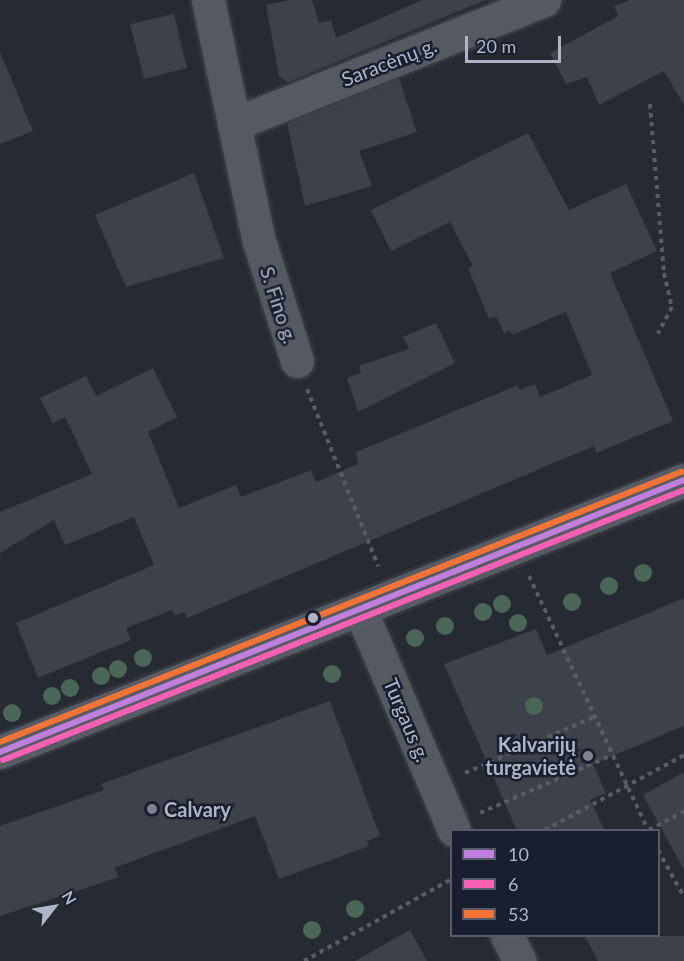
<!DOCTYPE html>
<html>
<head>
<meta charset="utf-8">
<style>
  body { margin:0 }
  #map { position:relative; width:684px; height:961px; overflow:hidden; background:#262a33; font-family:Lato,sans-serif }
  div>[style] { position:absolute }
  .building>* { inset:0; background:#3d414a }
  .path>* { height:4px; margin-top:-2px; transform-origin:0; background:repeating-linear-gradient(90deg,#585d65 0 4.5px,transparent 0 9px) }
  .roads { filter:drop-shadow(0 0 2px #42454c) drop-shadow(0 0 2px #42454c) }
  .minor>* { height:33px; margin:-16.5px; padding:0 16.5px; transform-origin:16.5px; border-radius:16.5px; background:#555962 }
  .major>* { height:33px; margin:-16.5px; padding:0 16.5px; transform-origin:16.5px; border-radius:16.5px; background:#575b64 }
  .bus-1>* { height:6px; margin:-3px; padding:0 3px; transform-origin:3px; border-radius:3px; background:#c07fdc }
  .bus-2>* { height:6px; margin:-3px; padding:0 3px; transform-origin:3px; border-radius:3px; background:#f860b3 }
  .bus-3>* { height:6px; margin:-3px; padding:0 3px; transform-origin:3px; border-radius:3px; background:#f57335 }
  .trees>* { width:18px; height:18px; margin:-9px; border-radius:50%; background:#496657 }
  .dots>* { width:16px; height:16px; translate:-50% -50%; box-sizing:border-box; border:3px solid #191f2e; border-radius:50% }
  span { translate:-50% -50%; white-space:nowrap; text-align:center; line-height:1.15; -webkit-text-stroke:5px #191f2e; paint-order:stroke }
  .street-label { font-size:20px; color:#aeb5c6 }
  .poi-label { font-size:20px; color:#aeb5c6; font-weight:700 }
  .right { translate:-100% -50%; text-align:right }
  .left { translate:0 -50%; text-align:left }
  .legend { position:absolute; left:450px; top:829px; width:210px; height:108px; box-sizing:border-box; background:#191f2e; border:2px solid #555b6b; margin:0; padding:8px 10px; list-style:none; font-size:18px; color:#aeb5c6 }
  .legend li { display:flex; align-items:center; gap:12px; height:30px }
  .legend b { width:30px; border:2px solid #555b6b }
  .north { position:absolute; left:24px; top:877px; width:60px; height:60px; -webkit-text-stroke:4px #191f2e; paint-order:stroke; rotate:59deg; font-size:16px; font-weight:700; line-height:24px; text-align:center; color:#aeb5c6 }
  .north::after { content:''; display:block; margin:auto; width:21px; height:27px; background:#aeb5c6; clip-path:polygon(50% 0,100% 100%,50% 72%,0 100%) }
  .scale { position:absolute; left:465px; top:36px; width:96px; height:27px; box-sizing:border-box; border:3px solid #aeb5c6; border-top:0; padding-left:8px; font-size:18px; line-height:21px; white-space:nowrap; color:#aeb5c6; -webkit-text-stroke:4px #191f2e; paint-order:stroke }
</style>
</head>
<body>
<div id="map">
  <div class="building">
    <div style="clip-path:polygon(289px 0,312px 0,319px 23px,331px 20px,336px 38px,422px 0,486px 0,288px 82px,279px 76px,266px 5px)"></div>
    <div style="clip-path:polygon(629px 0,684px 0,684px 105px,664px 71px,599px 105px,587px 77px,566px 84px,550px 53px,618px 16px,614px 6px)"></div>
    <div style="clip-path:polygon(174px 14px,187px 68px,144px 79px,130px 24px)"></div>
    <div style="clip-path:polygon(0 52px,33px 131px,0 144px)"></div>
    <div style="clip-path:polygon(399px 78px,417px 132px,359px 151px,372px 186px,305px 206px,287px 123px)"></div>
    <div style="clip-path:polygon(528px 133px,569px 210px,626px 184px,657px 251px,610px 273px,673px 421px,596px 453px,594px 446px,187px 618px,184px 612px,174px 616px,172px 610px,126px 628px,131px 640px,38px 678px,16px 623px,154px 565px,134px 517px,65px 545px,54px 520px,0 553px,0 512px,92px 474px,65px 417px,53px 423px,40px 398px,86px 376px,96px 396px,153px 368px,177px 417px,148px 432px,179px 508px,236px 485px,241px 497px,311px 470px,316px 482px,358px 464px,356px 452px,518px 385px,520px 390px,535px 384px,540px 397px,592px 375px,566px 312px,512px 335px,510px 330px,504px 333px,496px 316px,489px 319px,468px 268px,473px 266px,450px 222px,391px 251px,371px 210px)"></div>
    <div style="clip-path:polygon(194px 173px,224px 258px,126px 287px,95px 215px)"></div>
    <div style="clip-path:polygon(436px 323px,455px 363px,358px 412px,347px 378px,361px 373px,359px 366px,409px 349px,403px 337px)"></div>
    <div style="clip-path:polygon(684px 598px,684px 726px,593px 764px,606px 793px,590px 800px,605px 831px,517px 831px,444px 664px,536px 629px,547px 655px)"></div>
    <div style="clip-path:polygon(330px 701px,380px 836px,367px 841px,369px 846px,279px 879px,255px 816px,114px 868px,119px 877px,0 916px,0 826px,104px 790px,101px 784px)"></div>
    <div style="clip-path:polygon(684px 772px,684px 870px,643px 795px)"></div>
    <div style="clip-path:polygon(410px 930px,427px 961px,355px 961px)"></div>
    <div style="clip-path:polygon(585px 936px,684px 936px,684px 961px,598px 961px)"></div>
  </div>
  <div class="path">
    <div style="left:650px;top:104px;width:170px;rotate:85.3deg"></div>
    <div style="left:664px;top:273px;width:35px;rotate:77deg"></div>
    <div style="left:672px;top:307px;width:30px;rotate:118deg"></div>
    <div style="left:307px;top:389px;width:191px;rotate:68.1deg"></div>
    <div style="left:529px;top:576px;width:280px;rotate:64.9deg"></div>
    <div style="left:465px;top:773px;width:141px;rotate:-23.5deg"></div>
    <div style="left:480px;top:813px;width:144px;rotate:-23.7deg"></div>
    <div style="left:545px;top:830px;width:158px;rotate:-28.3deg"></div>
    <div style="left:649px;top:830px;width:40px;rotate:-28deg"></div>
    <div style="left:658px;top:850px;width:54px;rotate:61deg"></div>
    <div style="left:304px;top:961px;width:169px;rotate:-29deg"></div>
  </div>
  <div class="roads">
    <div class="minor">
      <div style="left:208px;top:0;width:246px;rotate:78.1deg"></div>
      <div style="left:259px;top:241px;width:126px;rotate:72.4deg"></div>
      <div style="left:234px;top:124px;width:334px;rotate:-21.8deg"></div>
      <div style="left:360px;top:609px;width:240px;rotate:67deg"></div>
      <div style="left:507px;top:936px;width:28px;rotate:63deg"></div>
    </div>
    <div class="major">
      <div style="left:0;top:752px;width:736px;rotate:-21.69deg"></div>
    </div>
  </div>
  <div class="bus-1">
    <div style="left:0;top:752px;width:736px;rotate:-21.69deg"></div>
  </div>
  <div class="bus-2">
    <div style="left:3px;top:760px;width:733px;rotate:-21.63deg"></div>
  </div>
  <div class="bus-3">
    <div style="left:0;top:742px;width:733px;rotate:-21.63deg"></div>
  </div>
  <div class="trees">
    <div style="left:643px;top:573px"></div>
    <div style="left:609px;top:586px"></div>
    <div style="left:572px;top:602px"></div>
    <div style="left:502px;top:604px"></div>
    <div style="left:483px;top:612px"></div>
    <div style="left:518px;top:623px"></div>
    <div style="left:445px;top:626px"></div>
    <div style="left:415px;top:638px"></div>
    <div style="left:143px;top:658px"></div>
    <div style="left:118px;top:669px"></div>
    <div style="left:332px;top:674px"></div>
    <div style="left:101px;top:676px"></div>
    <div style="left:70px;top:688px"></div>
    <div style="left:52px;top:696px"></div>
    <div style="left:534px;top:706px"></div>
    <div style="left:12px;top:713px"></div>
    <div style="left:355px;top:909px"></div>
    <div style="left:312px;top:930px"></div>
  </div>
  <div class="dots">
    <div style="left:313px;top:618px;background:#aeb5c6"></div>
    <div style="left:588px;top:756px;background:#7e8493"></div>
    <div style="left:152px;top:809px;background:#7e8493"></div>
  </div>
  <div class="street-label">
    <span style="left:389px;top:62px;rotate:-21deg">Saracėnų g.</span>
    <span style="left:279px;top:305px;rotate:72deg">S. Fino g.</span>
    <span style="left:407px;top:720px;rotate:67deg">Turgaus g.</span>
  </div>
  <div class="poi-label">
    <span class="right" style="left:576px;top:756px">Kalvarijų<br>turgavietė</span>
    <span class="left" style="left:164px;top:809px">Calvary</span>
  </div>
  <ul class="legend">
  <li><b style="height:8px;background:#c07fdc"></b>10</li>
  <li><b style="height:8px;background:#f860b3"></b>6</li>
  <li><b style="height:8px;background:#f57335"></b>53</li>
  </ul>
  <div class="north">N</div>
  <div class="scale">20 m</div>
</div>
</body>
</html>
